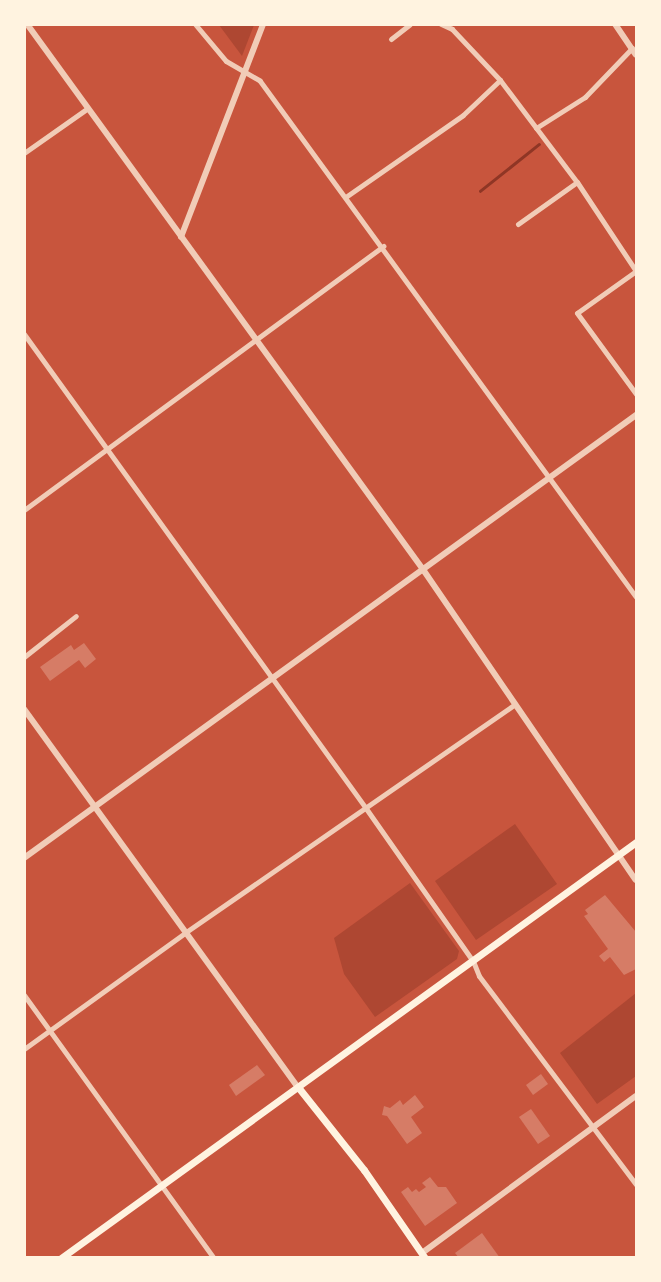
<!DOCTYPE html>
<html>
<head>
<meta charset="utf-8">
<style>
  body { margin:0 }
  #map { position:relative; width:661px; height:1282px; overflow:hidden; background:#c8553d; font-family:Signika,sans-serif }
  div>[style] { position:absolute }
  .green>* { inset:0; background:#ae4732 }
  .stream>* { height:2.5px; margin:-1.25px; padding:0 1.25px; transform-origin:1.25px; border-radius:1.25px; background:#8f3625 }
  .building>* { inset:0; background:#d67c66 }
  .minor>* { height:5px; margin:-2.5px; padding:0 2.5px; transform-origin:2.5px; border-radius:2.5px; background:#f1ccb7 }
  .tertiary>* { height:6px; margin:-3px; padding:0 3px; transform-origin:3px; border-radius:3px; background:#f1ccb7 }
  .secondary>* { height:7px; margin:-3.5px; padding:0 3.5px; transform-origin:3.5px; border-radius:3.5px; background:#fff3e0 }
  span { translate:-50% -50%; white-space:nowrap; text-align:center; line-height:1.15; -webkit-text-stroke:7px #fff3e0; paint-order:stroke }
  .frame { position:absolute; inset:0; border:26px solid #fff3e0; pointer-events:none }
</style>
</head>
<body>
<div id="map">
  <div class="green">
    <div style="clip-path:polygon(219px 25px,254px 25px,242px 56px)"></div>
    <div style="clip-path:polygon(515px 824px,557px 884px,476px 940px,435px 881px)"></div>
    <div style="clip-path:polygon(410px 883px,459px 951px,457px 959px,375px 1017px,344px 974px,334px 938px)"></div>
    <div style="clip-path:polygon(636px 993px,636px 1076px,597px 1104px,560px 1053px)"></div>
  </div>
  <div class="stream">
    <div style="left:480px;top:191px;width:75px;rotate:-38.5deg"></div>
  </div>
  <div class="building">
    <div style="clip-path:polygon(84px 643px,96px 659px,85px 668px,79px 660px,50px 681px,40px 667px,71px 645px,74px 650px)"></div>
    <div style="clip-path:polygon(605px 895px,636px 932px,636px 969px,624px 975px,610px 957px,604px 962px,599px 956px,608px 949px,584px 916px,588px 914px,585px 910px)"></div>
    <div style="clip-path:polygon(257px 1065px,265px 1075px,236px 1096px,229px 1085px)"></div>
    <div style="clip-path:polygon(541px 1074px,548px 1084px,533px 1095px,526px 1085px)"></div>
    <div style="clip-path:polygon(415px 1095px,424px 1107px,411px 1117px,422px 1133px,407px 1144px,387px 1116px,382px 1115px,384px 1106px,390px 1108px,400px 1100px,403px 1105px)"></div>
    <div style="clip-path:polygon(531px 1109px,550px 1136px,538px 1144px,519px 1117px)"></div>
    <div style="clip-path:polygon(430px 1177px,438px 1187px,446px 1187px,457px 1203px,425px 1226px,401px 1192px,408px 1187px,412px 1192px,416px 1189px,419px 1192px,426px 1187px,422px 1183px)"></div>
    <div style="clip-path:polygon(482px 1233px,500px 1258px,459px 1258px,455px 1253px)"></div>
  </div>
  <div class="minor">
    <div style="left:195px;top:24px;width:48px;rotate:50deg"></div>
    <div style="left:226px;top:61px;width:39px;rotate:30deg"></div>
    <div style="left:260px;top:81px;width:638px;rotate:53.92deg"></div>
    <div style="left:441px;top:24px;width:12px;rotate:24deg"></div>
    <div style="left:452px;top:29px;width:70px;rotate:46.7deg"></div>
    <div style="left:500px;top:80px;width:128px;rotate:53deg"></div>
    <div style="left:577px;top:182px;width:107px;rotate:56.5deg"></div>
    <div style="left:636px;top:271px;width:72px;rotate:144.6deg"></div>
    <div style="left:577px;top:313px;width:100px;rotate:53.9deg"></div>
    <div style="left:391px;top:39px;width:24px;rotate:-38deg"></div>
    <div style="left:536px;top:128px;width:58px;rotate:-32.3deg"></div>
    <div style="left:585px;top:97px;width:68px;rotate:-46.2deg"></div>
    <div style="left:24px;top:153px;width:78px;rotate:-35.1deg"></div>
    <div style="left:347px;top:196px;width:141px;rotate:-34.9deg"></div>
    <div style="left:463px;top:115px;width:51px;rotate:-43.4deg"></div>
    <div style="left:518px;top:224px;width:72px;rotate:-35.4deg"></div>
    <div style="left:24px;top:334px;width:583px;rotate:54.21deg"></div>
    <div style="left:365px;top:807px;width:188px;rotate:55deg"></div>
    <div style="left:473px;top:961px;width:16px;rotate:68deg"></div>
    <div style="left:479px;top:976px;width:261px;rotate:53deg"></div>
    <div style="left:24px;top:510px;width:446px;rotate:-36.3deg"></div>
    <div style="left:24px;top:657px;width:66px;rotate:-38.3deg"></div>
    <div style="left:24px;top:995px;width:324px;rotate:54.2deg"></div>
    <div style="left:24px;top:1049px;width:200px;rotate:-35.8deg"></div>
    <div style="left:186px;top:932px;width:400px;rotate:-34.7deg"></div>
  </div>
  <div class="tertiary">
    <div style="left:27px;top:24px;width:672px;rotate:54.02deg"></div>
    <div style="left:422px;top:568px;width:378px;rotate:55.6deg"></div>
    <div style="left:615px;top:24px;width:37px;rotate:56deg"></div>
    <div style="left:181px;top:237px;width:228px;rotate:-68.9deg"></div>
    <div style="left:24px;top:709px;width:467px;rotate:54.1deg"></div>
    <div style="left:24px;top:858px;width:756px;rotate:-35.9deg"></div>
    <div style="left:422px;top:1253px;width:265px;rotate:-36.3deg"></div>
  </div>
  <div class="secondary">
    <div style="left:298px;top:1087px;width:106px;rotate:51.5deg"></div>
    <div style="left:364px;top:1170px;width:107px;rotate:55.3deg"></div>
    <div style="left:61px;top:1258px;width:710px;rotate:-35.88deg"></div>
  </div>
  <div class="frame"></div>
</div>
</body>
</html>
